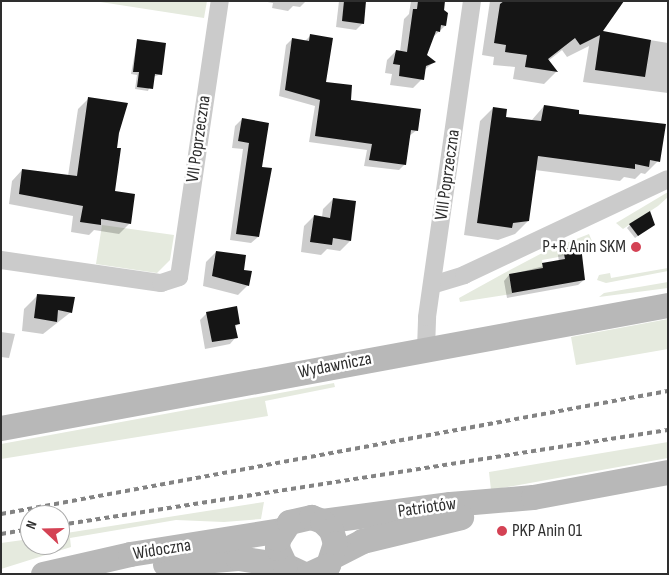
<!DOCTYPE html>
<html>
<head>
<meta charset="utf-8">
<style>
  body { margin:0 }
  #map { position:relative; width:669px; height:575px; overflow:hidden; background:#fff; font-family:"Sofia Sans Condensed",sans-serif }
  div>[style] { position:absolute }
  .green>* { inset:0; background:#e5eade }
  .shadow>* { inset:0; background:#0003 }
  .building>* { inset:0; background:#151515 }
  .street>* { height:18px; margin:-9px; padding:0 9px; transform-origin:9px; border-radius:9px; background:#cbcbcb }
  .secondary>* { height:25px; margin:-12.5px; padding:0 12.5px; transform-origin:12.5px; border-radius:12.5px; background:#b8b8b8 }
  .rail>* { height:4px; margin-top:-2px; transform-origin:0; background:repeating-linear-gradient(90deg,#838383 0 5px,transparent 0 9px) }
  .dots>* { width:14px; height:14px; translate:-50% -50%; box-sizing:border-box; border:2px solid #fff; border-radius:50% }
  span { translate:-50% -50%; white-space:nowrap; text-align:center; line-height:1.15; -webkit-text-stroke:5px #fff; paint-order:stroke }
  .street-label { font-size:18px; color:#2e2e2e }
  .poi-label { font-size:18px; color:#2e2e2e }
  .right { translate:-100% -50%; text-align:right }
  .left { translate:0 -50%; text-align:left }
  .frame { position:absolute; inset:0; border:2px solid #2e2e2e; pointer-events:none }
  .north { position:absolute; left:20px; top:505px; width:50px; height:50px; box-sizing:border-box; background:#fff; border:1px solid #ababab; border-radius:50%; rotate:291deg; font-size:14px; font-weight:700; line-height:20px; text-align:center; color:#2e2e2e }
  .north::after { content:''; display:block; margin:auto; width:18px; height:22px; background:#d44254; clip-path:polygon(50% 0,100% 100%,50% 72%,0 100%) }
</style>
</head>
<body>
<div id="map">
  <div class="green">
    <div style="clip-path:polygon(94px 1px,207px 1px,204px 18px)"></div>
    <div style="clip-path:polygon(668px 192px,668px 197px,658px 206px,623px 229px,616px 223px)"></div>
    <div style="clip-path:polygon(102px 225px,174px 235px,170px 260px,157px 273px,96px 264px)"></div>
    <div style="clip-path:polygon(589px 234px,592px 241px,586px 244px,588px 251px,582px 252px,580px 246px,563px 248px,564px 256px,542px 260px,543px 268px,509px 274px,512px 294px,460px 302px,459px 298px,508px 271px,546px 251px)"></div>
    <div style="clip-path:polygon(668px 268px,668px 271px,606px 283px,597px 280px,599px 275px,610px 273px,611px 278px)"></div>
    <div style="clip-path:polygon(668px 282px,668px 288px,599px 297px,604px 293px)"></div>
    <div style="clip-path:polygon(668px 319px,668px 349px,576px 365px,571px 337px)"></div>
    <div style="clip-path:polygon(334px 383px,335px 387px,265px 401px,268px 416px,1px 459px,1px 444px)"></div>
    <div style="clip-path:polygon(668px 442px,668px 458px,491px 490px,489px 472px)"></div>
    <div style="clip-path:polygon(264px 502px,261px 519px,224px 522px,176px 520px,70px 538px,71px 547px,1px 569px,1px 543px,30px 539px,30px 545px,60px 545px,60px 534px)"></div>
  </div>
  <div class="shadow">
    <div style="clip-path:polygon(262px 1px,306px 1px,300px 7px,293px 6px,288px 11px,272px 8px,273px 3px)"></div>
    <div style="clip-path:polygon(339px 1px,365px 1px,363px 23px,356px 30px,336px 27px)"></div>
    <div style="clip-path:polygon(411px 1px,444px 1px,445px 26px,432px 38px,425px 55px,434px 62px,423px 71px,422px 79px,413px 88px,390px 85px,392px 74px,385px 73px,387px 60px,396px 51px,400px 52px,404px 19px,409px 14px)"></div>
    <div style="clip-path:polygon(490px 1px,618px 1px,601px 32px,668px 43px,668px 93px,583px 82px,589px 46px,567px 57px,562px 50px,548px 61px,556px 72px,544px 84px,513px 79px,515px 67px,493px 65px,494px 57px,482px 55px)"></div>
    <div style="clip-path:polygon(310px 36px,325px 83px,349px 101px,417px 130px,409px 136px,405px 164px,399px 170px,364px 166px,367px 150px,309px 142px,315px 106px,279px 96px,286px 45px,292px 39px,305px 41px)"></div>
    <div style="clip-path:polygon(137px 41px,161px 74px,153px 77px,148px 91px,135px 89px,137px 75px,131px 74px)"></div>
    <div style="clip-path:polygon(89px 98px,118px 133px,114px 192px,130px 223px,119px 234px,94px 230px,89px 235px,71px 232px,73px 216px,9px 204px,12px 181px,22px 170px,68px 176px,78px 109px)"></div>
    <div style="clip-path:polygon(544px 106px,577px 115px,658px 161px,645px 174px,641px 173px,635px 179px,624px 177px,620px 181px,535px 170px,528px 221px,515px 234px,498px 240px,464px 235px,480px 121px,493px 108px,505px 118px,531px 121px)"></div>
    <div style="clip-path:polygon(242px 119px,260px 168px,258px 237px,251px 243px,230px 240px,243px 149px,232px 148px,235px 126px)"></div>
    <div style="clip-path:polygon(333px 199px,350px 241px,340px 251px,327px 249px,321px 255px,301px 252px,304px 226px,314px 216px,322px 217px,323px 209px)"></div>
    <div style="clip-path:polygon(630px 225px,654px 225px,635px 238px,627px 228px)"></div>
    <div style="clip-path:polygon(564px 250px,584px 280px,578px 285px,507px 298px,504px 281px,509px 275px,559px 262px,558px 255px)"></div>
    <div style="clip-path:polygon(216px 252px,242px 271px,248px 285px,238px 295px,203px 286px,206px 262px)"></div>
    <div style="clip-path:polygon(37px 296px,71px 312px,43px 334px,22px 331px,24px 309px)"></div>
    <div style="clip-path:polygon(207px 313px,239px 323px,234px 328px,236px 337px,230px 344px,205px 349px,200px 320px)"></div>
    <div style="clip-path:polygon(1px 332px,15px 334px,9px 358px,1px 357px)"></div>
  </div>
  <div class="building">
    <div style="clip-path:polygon(344px 1px,366px 1px,364px 24px,342px 21px)"></div>
    <div style="clip-path:polygon(418px 1px,445px 1px,444px 10px,448px 13px,446px 26px,441px 25px,440px 32px,436px 31px,427px 55px,436px 62px,426px 66px,424px 80px,399px 76px,400px 65px,393px 64px,396px 50px,407px 52px,413px 9px,417px 9px)"></div>
    <div style="clip-path:polygon(504px 1px,624px 1px,603px 31px,651px 40px,645px 77px,595px 70px,600px 35px,580px 45px,575px 38px,548px 59px,558px 72px,525px 67px,527px 55px,505px 52px,506px 45px,494px 43px,500px 4px)"></div>
    <div style="clip-path:polygon(310px 34px,333px 38px,326px 82px,352px 85px,351px 100px,421px 109px,418px 131px,411px 130px,406px 165px,369px 160px,372px 144px,315px 136px,320px 100px,285px 90px,292px 38px,309px 41px)"></div>
    <div style="clip-path:polygon(137px 39px,166px 43px,162px 75px,155px 74px,153px 89px,137px 87px,139px 72px,133px 72px)"></div>
    <div style="clip-path:polygon(88px 97px,128px 103px,119px 133px,117px 148px,121px 148px,115px 191px,135px 194px,131px 224px,101px 219px,101px 225px,80px 222px,83px 206px,19px 194px,22px 169px,77px 176px)"></div>
    <div style="clip-path:polygon(544px 105px,579px 110px,579px 114px,666px 124px,660px 162px,650px 160px,649px 167px,635px 164px,635px 169px,538px 156px,529px 221px,513px 223px,512px 228px,477px 223px,493px 107px,507px 109px,506px 117px,541px 121px)"></div>
    <div style="clip-path:polygon(242px 118px,269px 123px,262px 167px,272px 168px,259px 237px,236px 234px,249px 143px,238px 141px)"></div>
    <div style="clip-path:polygon(333px 198px,356px 201px,351px 241px,333px 238px,332px 245px,310px 242px,314px 215px,330px 218px)"></div>
    <div style="clip-path:polygon(650px 211px,655px 225px,638px 236px,629px 224px)"></div>
    <div style="clip-path:polygon(581px 246px,585px 280px,512px 293px,509px 274px,543px 268px,542px 263px,565px 259px,563px 249px)"></div>
    <div style="clip-path:polygon(216px 251px,246px 255px,244px 270px,252px 271px,249px 286px,212px 276px)"></div>
    <div style="clip-path:polygon(37px 294px,75px 297px,72px 313px,58px 310px,57px 322px,34px 318px)"></div>
    <div style="clip-path:polygon(237px 306px,240px 324px,235px 325px,238px 338px,212px 342px,206px 312px)"></div>
  </div>
  <div class="street">
    <div style="left:1px;top:260px;width:162px;rotate:8.2deg"></div>
    <div style="left:161px;top:283px;width:19px;rotate:-18deg"></div>
    <div style="left:179px;top:277px;width:279px;rotate:-81.6deg"></div>
    <div style="left:432px;top:285px;width:34px;rotate:-17deg"></div>
    <div style="left:464px;top:275px;width:225px;rotate:-25.2deg"></div>
    <div style="left:426px;top:349px;width:32px;rotate:-88deg"></div>
    <div style="left:427px;top:317px;width:319px;rotate:-81.9deg"></div>
  </div>
  <div class="secondary">
    <div style="left:1px;top:428px;width:678px;rotate:-10.45deg"></div>
    <div style="left:322px;top:521px;width:129px;rotate:-7.6deg"></div>
    <div style="left:450px;top:504px;width:83px;rotate:-4.8deg"></div>
    <div style="left:533px;top:497px;width:137px;rotate:-10.5deg"></div>
    <div style="left:333px;top:556px;width:33px;rotate:-27deg"></div>
    <div style="left:362px;top:541px;width:102px;rotate:-13.6deg"></div>
    <div style="left:165px;top:564px;width:73px;rotate:-4.7deg"></div>
    <div style="left:238px;top:558px;width:48px;rotate:8.5deg"></div>
    <div style="left:43px;top:574px;width:89px;rotate:-12.9deg"></div>
    <div style="left:130px;top:554px;width:154px;rotate:-9deg"></div>
    <div style="left:304px;top:574px;width:21px;rotate:-155deg"></div>
    <div style="left:285px;top:565px;width:19px;rotate:-115deg"></div>
    <div style="left:277px;top:548px;width:9px;rotate:-84deg"></div>
    <div style="left:278px;top:539px;width:20px;rotate:-57deg"></div>
    <div style="left:289px;top:522px;width:23px;rotate:-13deg"></div>
    <div style="left:311px;top:517px;width:12px;rotate:20deg"></div>
    <div style="left:322px;top:521px;width:13px;rotate:45deg"></div>
    <div style="left:331px;top:530px;width:14px;rotate:73deg"></div>
    <div style="left:335px;top:543px;width:23px;rotate:108deg"></div>
    <div style="left:328px;top:565px;width:21px;rotate:155deg"></div>
  </div>
  <div class="rail">
    <div style="left:1px;top:514px;width:678px;rotate:-10.45deg"></div>
    <div style="left:60px;top:525px;width:615px;rotate:-8.88deg"></div>
    <div style="left:1px;top:534px;width:29px;rotate:-10deg"></div>
  </div>
  <div class="dots">
    <div style="left:636px;top:247px;background:#d44254"></div>
    <div style="left:502px;top:531px;background:#d44254"></div>
  </div>
  <div class="street-label">
    <span style="left:199px;top:139px;rotate:-82deg">VII Poprzeczna</span>
    <span style="left:448px;top:175px;rotate:-82deg">VIII Poprzeczna</span>
    <span style="left:335px;top:366px;rotate:-11deg">Wydawnicza</span>
    <span style="left:427px;top:508px;rotate:-8deg">Patriotów</span>
    <span style="left:162px;top:550px;rotate:-9deg">Widoczna</span>
  </div>
  <div class="poi-label">
    <span class="right" style="left:626px;top:247px">P+R Anin SKM</span>
    <span class="left" style="left:512px;top:531px">PKP Anin 01</span>
  </div>
  <div class="frame"></div>
  <div class="north">N</div>
</div>
</body>
</html>
